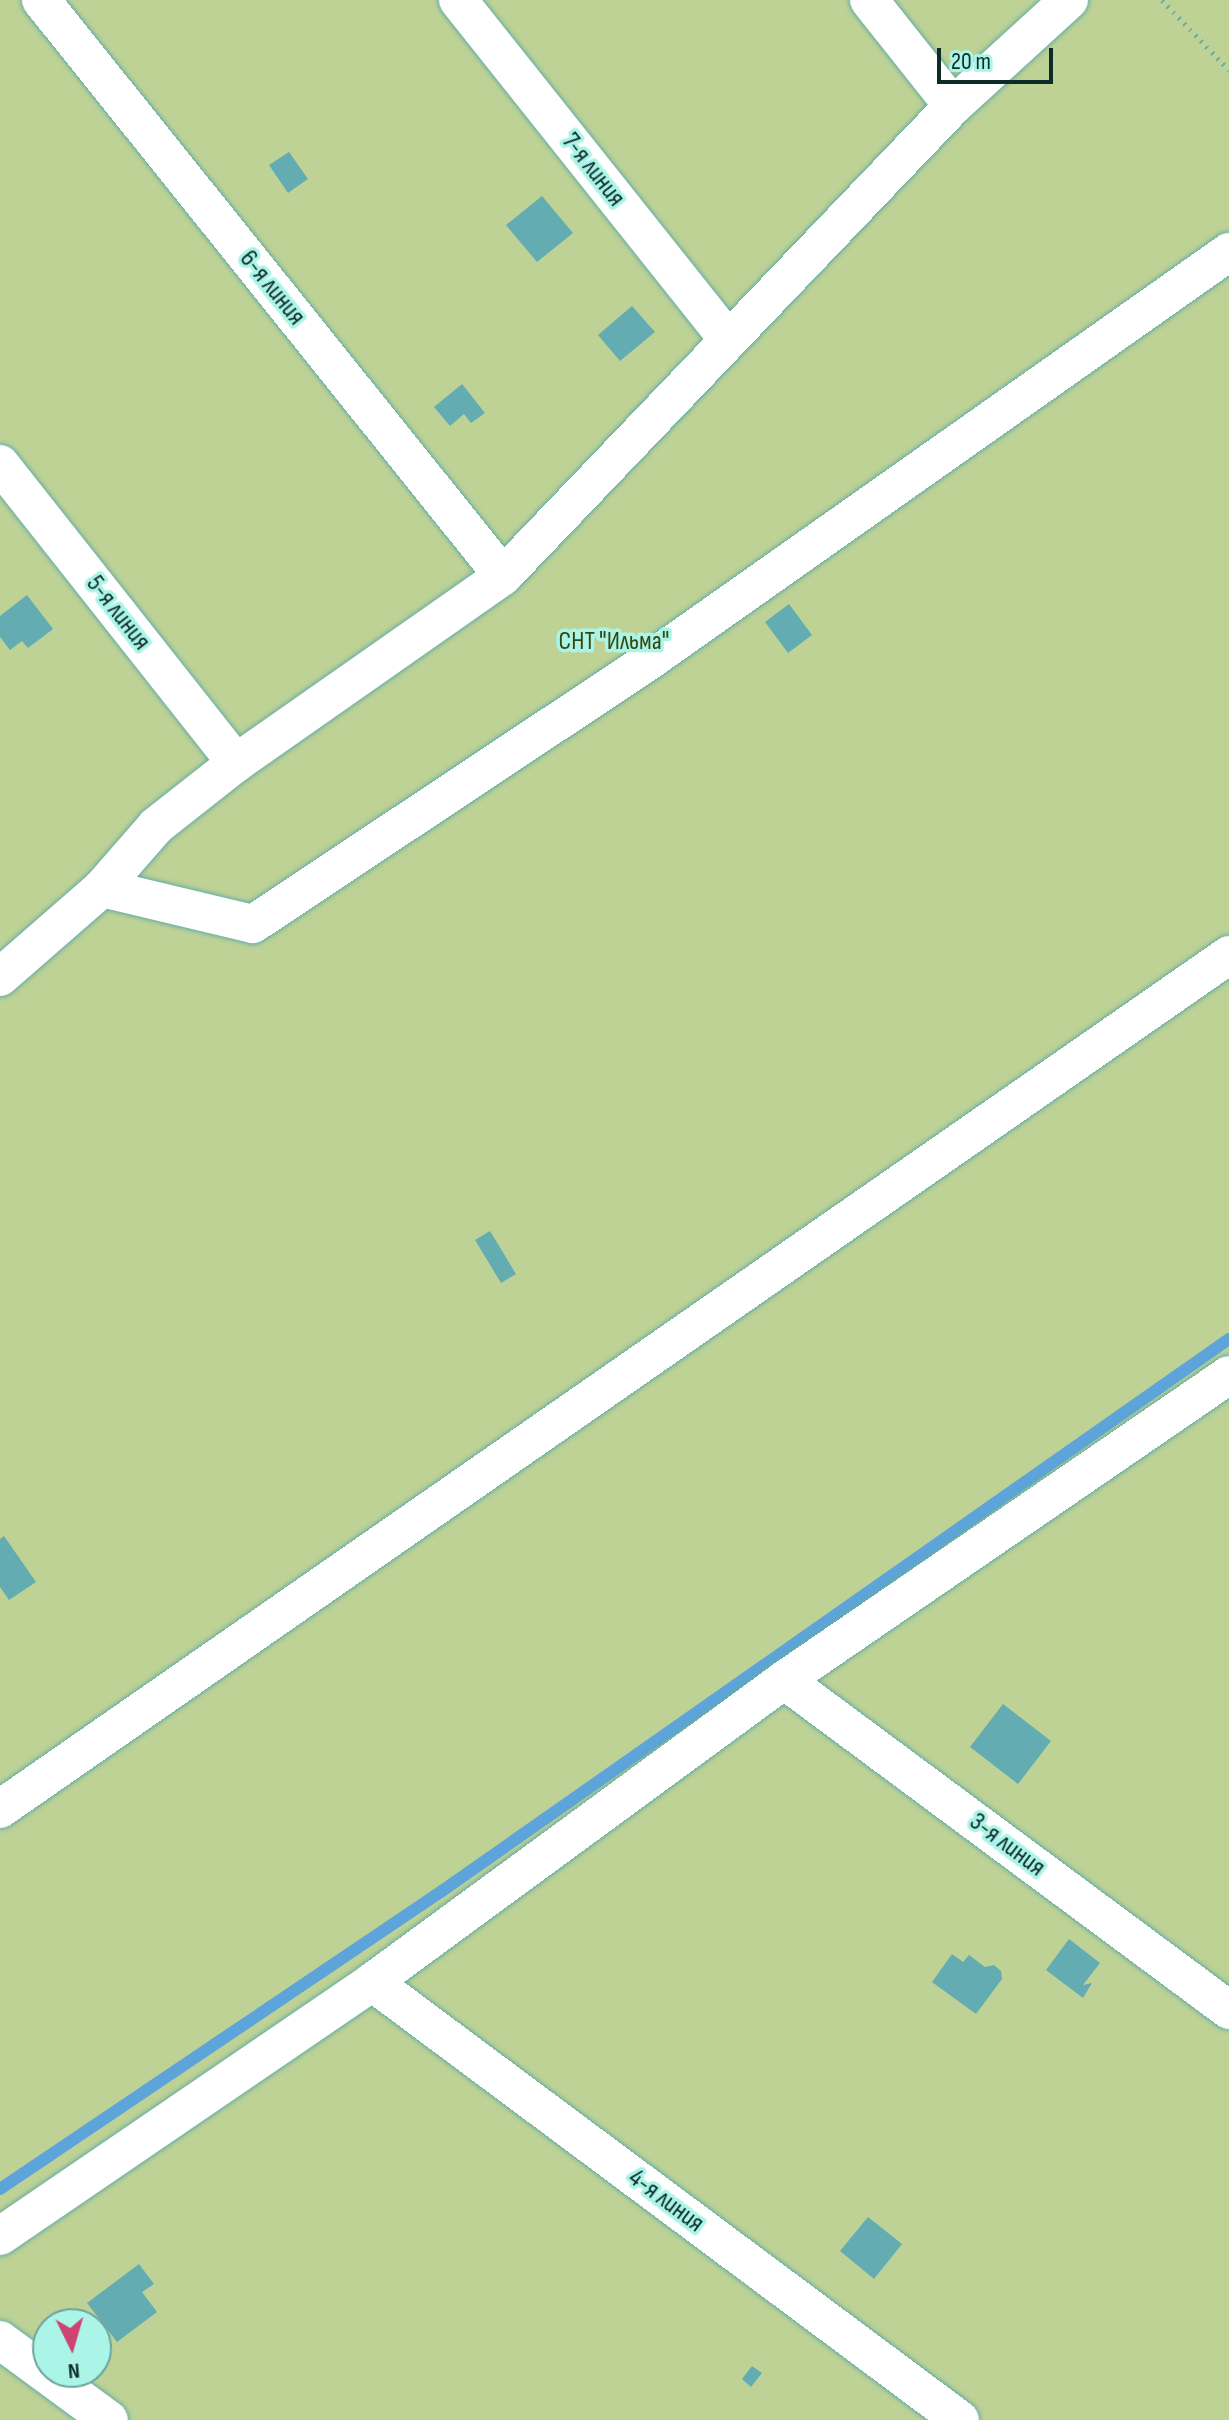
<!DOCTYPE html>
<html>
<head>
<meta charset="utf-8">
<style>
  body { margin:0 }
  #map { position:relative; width:1229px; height:2420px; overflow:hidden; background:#9fe7db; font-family:"Sofia Sans Condensed",sans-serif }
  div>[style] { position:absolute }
  .green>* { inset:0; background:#bed296 }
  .stream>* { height:12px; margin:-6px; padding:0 6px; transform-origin:6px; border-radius:6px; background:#5da4da }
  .building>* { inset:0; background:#62acb2 }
  .path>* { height:5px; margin-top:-2.5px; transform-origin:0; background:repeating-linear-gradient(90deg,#71aca2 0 2px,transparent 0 8px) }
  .roads { filter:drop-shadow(0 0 2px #66ada2) drop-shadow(0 0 2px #66ada2) }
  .minor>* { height:38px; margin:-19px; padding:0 19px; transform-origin:19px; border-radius:19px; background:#fff }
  span { translate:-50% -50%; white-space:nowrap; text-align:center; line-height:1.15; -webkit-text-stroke:7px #abf4e8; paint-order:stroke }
  .street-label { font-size:26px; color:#0d2c27 }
  .park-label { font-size:26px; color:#38470d }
  .north { position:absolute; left:32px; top:2308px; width:80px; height:80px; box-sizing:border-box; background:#abf4e8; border:2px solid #6ca49b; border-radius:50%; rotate:175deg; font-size:22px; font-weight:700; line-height:32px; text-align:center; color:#0d2c27 }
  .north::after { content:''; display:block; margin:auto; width:28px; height:36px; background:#cf4373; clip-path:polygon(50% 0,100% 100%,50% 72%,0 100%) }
  .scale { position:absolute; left:937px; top:48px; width:116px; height:36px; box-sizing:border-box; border:4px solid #0d2c27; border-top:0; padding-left:10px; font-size:24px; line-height:28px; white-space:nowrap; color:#0d2c27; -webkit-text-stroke:6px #abf4e8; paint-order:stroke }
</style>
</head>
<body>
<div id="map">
  <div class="green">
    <div style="clip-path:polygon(evenodd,0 0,1229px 0,1229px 2420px,0 2420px,0 0,48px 2324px,96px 2324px,96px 2372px,48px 2372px,48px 2324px)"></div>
  </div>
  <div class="stream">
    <div style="left:0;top:2189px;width:533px;rotate:-33.99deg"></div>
    <div style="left:442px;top:1891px;width:961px;rotate:-35.05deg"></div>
  </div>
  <div class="building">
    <div style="clip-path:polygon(289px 152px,308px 179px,288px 193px,269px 165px)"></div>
    <div style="clip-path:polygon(542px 196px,573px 233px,537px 262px,506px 225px)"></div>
    <div style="clip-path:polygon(632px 306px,655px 332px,620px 361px,598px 335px)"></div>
    <div style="clip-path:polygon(462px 384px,485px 413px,471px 423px,464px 414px,450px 426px,434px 407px)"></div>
    <div style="clip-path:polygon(27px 595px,53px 629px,28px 648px,22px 641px,10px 650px,0 637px,0 616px)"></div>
    <div style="clip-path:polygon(789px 604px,812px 635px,788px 653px,765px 622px)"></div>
    <div style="clip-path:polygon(490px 1231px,516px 1274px,501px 1283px,475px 1240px)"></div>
    <div style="clip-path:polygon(4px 1536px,36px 1582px,9px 1600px,0 1587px,0 1539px)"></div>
    <div style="clip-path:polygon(1003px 1704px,1051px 1741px,1018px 1784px,970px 1747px)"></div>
    <div style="clip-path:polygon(1069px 1939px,1100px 1963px,1083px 1985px,1092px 1983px,1083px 1998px,1046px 1970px)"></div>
    <div style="clip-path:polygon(952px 1954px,963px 1962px,969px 1955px,985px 1967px,994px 1965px,1001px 1971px,1002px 1979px,976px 2014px,932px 1982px)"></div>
    <div style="clip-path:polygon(868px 2217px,902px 2244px,874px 2279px,840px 2251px)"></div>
    <div style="clip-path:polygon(139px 2264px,154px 2284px,142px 2292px,157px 2312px,117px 2342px,87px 2303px)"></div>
    <div style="clip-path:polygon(752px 2366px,762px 2373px,751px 2387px,742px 2379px)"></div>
  </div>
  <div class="path">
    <div style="left:1162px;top:0;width:97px;rotate:46.3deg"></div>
  </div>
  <div class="roads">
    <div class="minor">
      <div style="left:41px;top:0;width:738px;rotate:51.27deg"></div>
      <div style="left:458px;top:0;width:434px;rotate:51.5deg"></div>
      <div style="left:869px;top:0;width:135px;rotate:51.6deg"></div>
      <div style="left:0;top:464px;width:381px;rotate:51.7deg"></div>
      <div style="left:102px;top:888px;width:155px;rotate:13.4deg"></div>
      <div style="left:253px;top:924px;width:480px;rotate:-33.6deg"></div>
      <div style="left:653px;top:658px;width:705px;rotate:-35.18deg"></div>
      <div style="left:0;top:977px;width:135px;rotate:-41.1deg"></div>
      <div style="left:102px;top:888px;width:82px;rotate:-48.9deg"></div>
      <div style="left:156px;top:826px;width:102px;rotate:-38.2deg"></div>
      <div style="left:236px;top:763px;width:326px;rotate:-35deg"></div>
      <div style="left:503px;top:576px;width:651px;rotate:-46.25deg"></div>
      <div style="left:953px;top:106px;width:157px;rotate:-42.4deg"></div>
      <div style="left:784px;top:1680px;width:554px;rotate:36.56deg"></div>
      <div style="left:0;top:1809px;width:1497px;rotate:-34.79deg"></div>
      <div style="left:372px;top:1982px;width:733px;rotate:36.68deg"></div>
      <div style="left:0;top:2236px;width:450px;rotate:-34.3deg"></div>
      <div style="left:372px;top:1982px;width:511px;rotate:-36.24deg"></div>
      <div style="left:784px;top:1680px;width:539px;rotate:-34.43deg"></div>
      <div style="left:0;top:2340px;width:135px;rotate:36.3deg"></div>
    </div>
  </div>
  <div class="street-label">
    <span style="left:593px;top:170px;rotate:52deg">7-я линия</span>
    <span style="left:272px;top:288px;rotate:51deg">6-я линия</span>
    <span style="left:118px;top:613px;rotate:52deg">5-я линия</span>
    <span style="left:1007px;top:1845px;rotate:37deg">3-я линия</span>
    <span style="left:666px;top:2201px;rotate:37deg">4-я линия</span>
  </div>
  <div class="park-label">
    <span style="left:614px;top:642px">СНТ "Ильма"</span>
  </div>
  <div class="north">N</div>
  <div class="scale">20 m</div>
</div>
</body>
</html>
